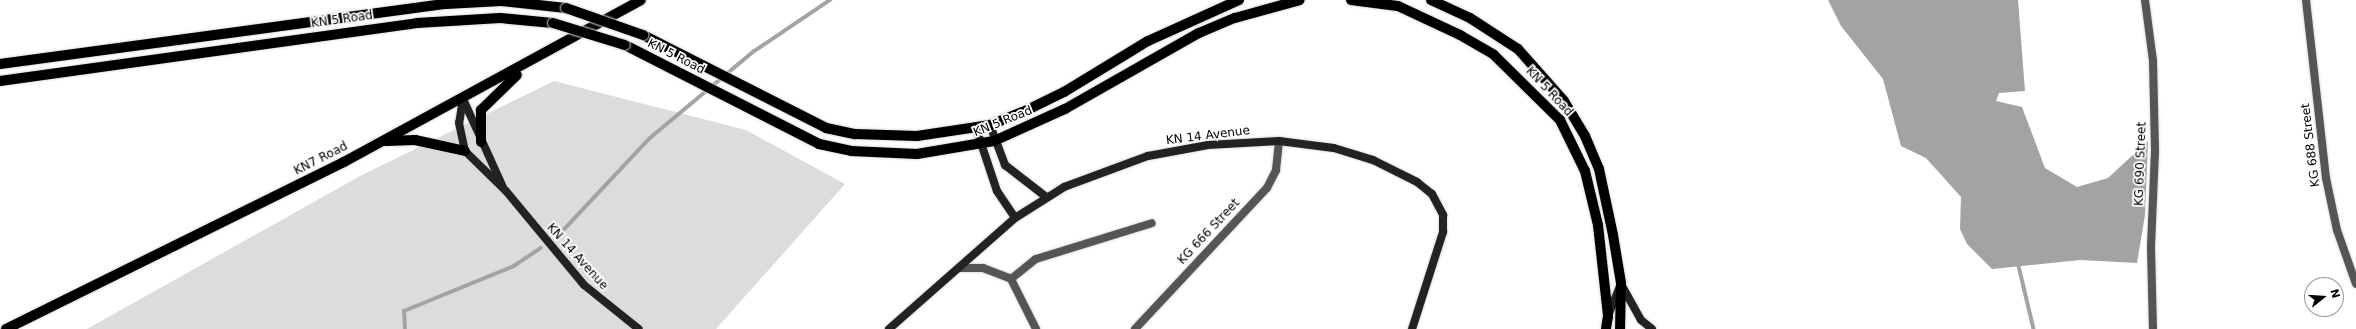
<!DOCTYPE html>
<html>
<head>
<meta charset="utf-8">
<style>
  body { margin:0 }
  #map { position:relative; width:2356px; height:329px; overflow:hidden; background:#fff; font-family:"DejaVu Sans",sans-serif }
  div>[style] { position:absolute }
  .green>* { inset:0; background:#dcdcdc }
  .water>* { inset:0; background:#a3a3a3 }
  .stream>* { height:3.5px; margin:-1.75px; padding:0 1.75px; transform-origin:1.75px; border-radius:1.75px; background:#a3a3a3 }
  .roads { filter:drop-shadow(0 0 1px #dbdbdb) drop-shadow(0 0 1px #dbdbdb) }
  .street>* { height:8px; margin:-4px; padding:0 4px; transform-origin:4px; border-radius:4px; background:#555 }
  .secondary>* { height:8px; margin:-4px; padding:0 4px; transform-origin:4px; border-radius:4px; background:#222 }
  .primary>* { height:10px; margin:-5px; padding:0 5px; transform-origin:5px; border-radius:5px; background:#000 }
  .bridges { filter:drop-shadow(0 0 1px #dbdbdb) drop-shadow(0 0 1px #dbdbdb) }
  .primary-bridge>* { height:10px; margin:-5px; padding:0 5px; transform-origin:5px; border-radius:5px; background:#000 }
  span { translate:-50% -50%; white-space:nowrap; text-align:center; line-height:1.15; -webkit-text-stroke:3.5px #fff; paint-order:stroke }
  .street-label { font-size:12px; color:#000 }
  .north { position:absolute; left:2304px; top:277px; width:40px; height:40px; box-sizing:border-box; background:#fff; border:1px solid #999; border-radius:50%; rotate:73deg; font-size:11px; font-weight:700; line-height:16px; text-align:center; color:#000 }
  .north::after { content:''; display:block; margin:auto; width:14px; height:18px; background:#000; clip-path:polygon(50% 0,100% 100%,50% 72%,0 100%) }
</style>
</head>
<body>
<div id="map">
  <div class="green">
    <div style="clip-path:polygon(554px 81px,746px 130px,845px 184px,716px 329px,87px 329px,362px 175px)"></div>
  </div>
  <div class="water">
    <div style="clip-path:polygon(1828px 0,2018px 0,2025px 91px,1999px 93px,1996px 101px,2022px 107px,2045px 168px,2077px 187px,2108px 178px,2148px 141px,2145px 215px,2137px 263px,2080px 260px,1992px 269px,1967px 244px,1960px 229px,1961px 197px,1926px 158px,1901px 146px,1883px 79px,1841px 26px)"></div>
  </div>
  <div class="stream">
    <div style="left:557px;top:237px;width:136px;rotate:-46.8deg"></div>
    <div style="left:650px;top:138px;width:134px;rotate:-39.9deg"></div>
    <div style="left:753px;top:52px;width:93px;rotate:-34deg"></div>
    <div style="left:2018px;top:262px;width:69px;rotate:76.6deg"></div>
    <div style="left:405px;top:329px;width:18px;rotate:-93deg"></div>
    <div style="left:404px;top:311px;width:119px;rotate:-22.2deg"></div>
    <div style="left:514px;top:266px;width:32px;rotate:-34deg"></div>
  </div>
  <div class="roads">
    <div class="street">
      <div style="left:2145px;top:0;width:62px;rotate:82.5deg"></div>
      <div style="left:2153px;top:61px;width:90px;rotate:88.7deg"></div>
      <div style="left:2155px;top:151px;width:97px;rotate:92.4deg"></div>
      <div style="left:2151px;top:248px;width:81px;rotate:88.6deg"></div>
      <div style="left:2306px;top:0;width:179px;rotate:83.6deg"></div>
      <div style="left:2326px;top:178px;width:53px;rotate:78.1deg"></div>
      <div style="left:2337px;top:230px;width:57px;rotate:70.6deg"></div>
      <div style="left:960px;top:268px;width:23px"></div>
      <div style="left:983px;top:268px;width:30px;rotate:21deg"></div>
      <div style="left:1011px;top:279px;width:56px;rotate:63.4deg"></div>
      <div style="left:1011px;top:279px;width:32px;rotate:-39deg"></div>
      <div style="left:1036px;top:259px;width:121px;rotate:-17.2deg"></div>
      <div style="left:1135px;top:329px;width:193px;rotate:-46.9deg"></div>
      <div style="left:1267px;top:188px;width:20px;rotate:-63deg"></div>
      <div style="left:1276px;top:170px;width:29px;rotate:-84deg"></div>
    </div>
    <div class="secondary">
      <div style="left:463px;top:99px;width:24px;rotate:99deg"></div>
      <div style="left:459px;top:123px;width:29px;rotate:78deg"></div>
      <div style="left:465px;top:151px;width:57px;rotate:44.3deg"></div>
      <div style="left:506px;top:191px;width:122px;rotate:50.3deg"></div>
      <div style="left:584px;top:285px;width:70px;rotate:38.7deg"></div>
      <div style="left:463px;top:99px;width:97px;rotate:65.6deg"></div>
      <div style="left:990px;top:125px;width:43px;rotate:69.4deg"></div>
      <div style="left:1005px;top:165px;width:51px;rotate:37.8deg"></div>
      <div style="left:976px;top:128px;width:66px;rotate:71.6deg"></div>
      <div style="left:997px;top:191px;width:32px;rotate:56deg"></div>
      <div style="left:1621px;top:284px;width:41px;rotate:60.9deg"></div>
      <div style="left:1641px;top:320px;width:14px;rotate:39deg"></div>
      <div style="left:1608px;top:316px;width:32px;rotate:-68deg"></div>
      <div style="left:889px;top:329px;width:168px;rotate:-41.4deg"></div>
      <div style="left:1015px;top:218px;width:58px;rotate:-32.3deg"></div>
      <div style="left:1064px;top:187px;width:90px;rotate:-20.3deg"></div>
      <div style="left:1148px;top:156px;width:61px;rotate:-10.4deg"></div>
      <div style="left:1208px;top:145px;width:71px;rotate:-3.2deg"></div>
      <div style="left:1279px;top:141px;width:55px;rotate:7.3deg"></div>
      <div style="left:1334px;top:148px;width:41px;rotate:17.1deg"></div>
      <div style="left:1373px;top:160px;width:49px;rotate:26.6deg"></div>
      <div style="left:1417px;top:182px;width:19px;rotate:39deg"></div>
      <div style="left:1432px;top:194px;width:24px;rotate:62deg"></div>
      <div style="left:1443px;top:215px;width:17px;rotate:90deg"></div>
      <div style="left:1443px;top:232px;width:102px;rotate:107.7deg"></div>
    </div>
    <div class="primary">
      <div style="left:1351px;top:0;width:47px;rotate:7.3deg"></div>
      <div style="left:1398px;top:6px;width:68px;rotate:25.1deg"></div>
      <div style="left:1460px;top:35px;width:39px;rotate:30deg"></div>
      <div style="left:1494px;top:55px;width:93px;rotate:44.6deg"></div>
      <div style="left:1560px;top:120px;width:57px;rotate:63.9deg"></div>
      <div style="left:1585px;top:171px;width:56px;rotate:76.5deg"></div>
      <div style="left:1598px;top:225px;width:92px;rotate:83.7deg"></div>
      <div style="left:1608px;top:316px;width:13px;rotate:99deg"></div>
      <div style="left:1431px;top:0;width:43px;rotate:24.8deg"></div>
      <div style="left:1470px;top:18px;width:57px;rotate:32.9deg"></div>
      <div style="left:1518px;top:49px;width:69px;rotate:48.5deg"></div>
      <div style="left:1564px;top:101px;width:41px;rotate:59deg"></div>
      <div style="left:1585px;top:136px;width:36px;rotate:67deg"></div>
      <div style="left:1599px;top:169px;width:67px;rotate:78deg"></div>
      <div style="left:1613px;top:235px;width:49px;rotate:80.5deg"></div>
      <div style="left:1621px;top:283px;width:46px;rotate:91.2deg"></div>
      <div style="left:643px;top:35px;width:205px;rotate:26.9deg"></div>
      <div style="left:826px;top:128px;width:30px;rotate:12deg"></div>
      <div style="left:855px;top:134px;width:62px;rotate:1.8deg"></div>
      <div style="left:917px;top:136px;width:74px;rotate:-8.6deg"></div>
      <div style="left:990px;top:125px;width:35px;rotate:-22deg"></div>
      <div style="left:1023px;top:112px;width:46px;rotate:-26deg"></div>
      <div style="left:1064px;top:92px;width:98px;rotate:-31.3deg"></div>
      <div style="left:1148px;top:41px;width:100px;rotate:-24.3deg"></div>
      <div style="left:625px;top:45px;width:218px;rotate:27deg"></div>
      <div style="left:819px;top:144px;width:33px;rotate:12deg"></div>
      <div style="left:851px;top:151px;width:66px;rotate:2.6deg"></div>
      <div style="left:917px;top:154px;width:78px;rotate:-9.6deg"></div>
      <div style="left:994px;top:141px;width:78px;rotate:-24.3deg"></div>
      <div style="left:1065px;top:109px;width:154px;rotate:-29.6deg"></div>
      <div style="left:1199px;top:33px;width:39px;rotate:-23deg"></div>
      <div style="left:1235px;top:18px;width:67px;rotate:-15.5deg"></div>
      <div style="left:0;top:64px;width:450px;rotate:-7.7deg"></div>
      <div style="left:446px;top:4px;width:55px;rotate:-3.1deg"></div>
      <div style="left:501px;top:1px;width:65px;rotate:6.1deg"></div>
      <div style="left:0;top:81px;width:421px;rotate:-7.9deg"></div>
      <div style="left:417px;top:23px;width:83px;rotate:-3.4deg"></div>
      <div style="left:500px;top:18px;width:53px;rotate:5.4deg"></div>
      <div style="left:386px;top:141px;width:29px;rotate:-2deg"></div>
      <div style="left:415px;top:140px;width:51px;rotate:12.4deg"></div>
      <div style="left:481px;top:142px;width:32px;rotate:-90deg"></div>
      <div style="left:481px;top:110px;width:50px;rotate:-44.2deg"></div>
      <div style="left:6px;top:329px;width:377px;rotate:-26.3deg"></div>
      <div style="left:344px;top:162px;width:338px;rotate:-28.6deg"></div>
    </div>
  </div>
  <div class="bridges">
    <div class="primary-bridge">
      <div style="left:566px;top:8px;width:82px;rotate:19.3deg"></div>
      <div style="left:553px;top:23px;width:75px;rotate:17deg"></div>
    </div>
  </div>
  <div class="street-label">
    <span style="left:342px;top:20px;rotate:-8deg">KN 5 Road</span>
    <span style="left:676px;top:57px;rotate:27deg">KN 5 Road</span>
    <span style="left:1549px;top:92px;rotate:47deg">KN 5 Road</span>
    <span style="left:1003px;top:122px;rotate:-22deg">KN 5 Road</span>
    <span style="left:1208px;top:136px;rotate:-7deg">KN 14 Avenue</span>
    <span style="left:2311px;top:145px;rotate:-97deg">KG 688 Street</span>
    <span style="left:321px;top:159px;rotate:-27deg">KN7 Road</span>
    <span style="left:2141px;top:164px;rotate:-88deg">KG 690 Street</span>
    <span style="left:1209px;top:232px;rotate:-47deg">KG 666 Street</span>
    <span style="left:577px;top:257px;rotate:48deg">KN 14 Avenue</span>
  </div>
  <div class="north">N</div>
</div>
</body>
</html>
